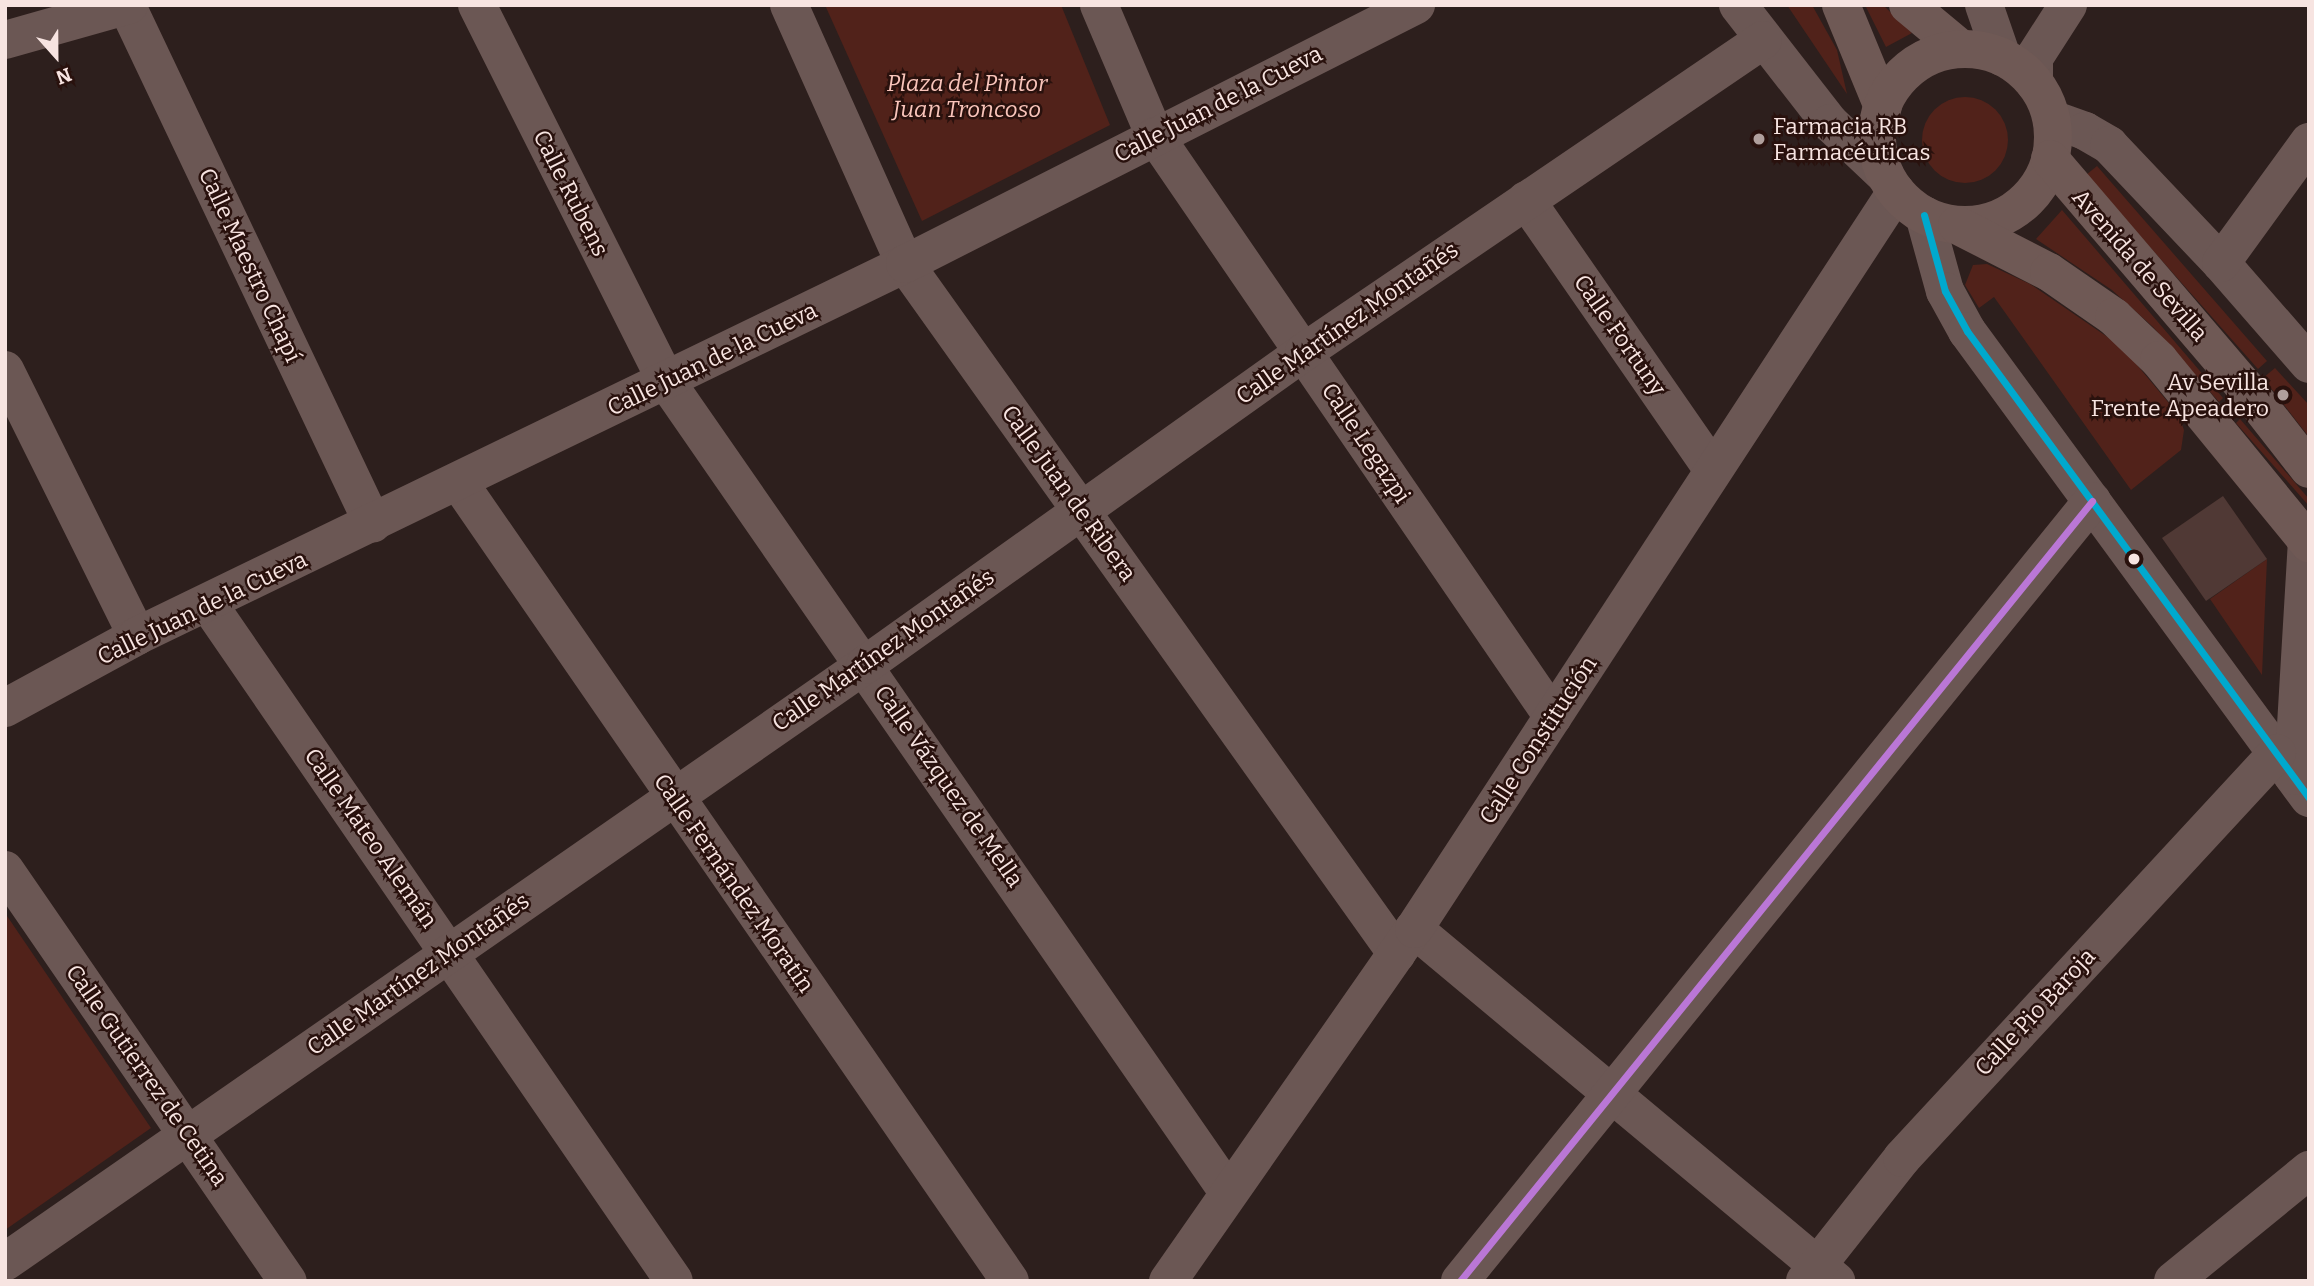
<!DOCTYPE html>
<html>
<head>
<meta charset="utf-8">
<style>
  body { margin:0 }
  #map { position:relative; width:2314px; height:1286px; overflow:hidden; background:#2d1f1d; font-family:Bitter,serif }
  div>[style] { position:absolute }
  .green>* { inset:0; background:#51221a }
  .round { border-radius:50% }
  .building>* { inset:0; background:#503935 }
  .street>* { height:38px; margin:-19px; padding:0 19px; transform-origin:19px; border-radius:19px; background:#6b5754 }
  .secondary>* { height:38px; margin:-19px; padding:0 19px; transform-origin:19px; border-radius:19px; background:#6f5955 }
  .secondary>.ring { margin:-19px; padding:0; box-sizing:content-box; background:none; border:38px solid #6f5955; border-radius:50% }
  .bus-1>* { height:7px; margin:-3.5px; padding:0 3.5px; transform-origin:3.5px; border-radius:3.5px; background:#00a9ce }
  .bus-2>* { height:7px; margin:-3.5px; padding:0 3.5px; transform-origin:3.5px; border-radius:3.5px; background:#ba77d6 }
  .dots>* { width:19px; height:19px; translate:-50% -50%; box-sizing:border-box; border:4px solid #29110d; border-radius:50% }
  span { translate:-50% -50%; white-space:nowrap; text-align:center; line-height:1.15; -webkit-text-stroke:5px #29110d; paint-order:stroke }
  .park-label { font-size:23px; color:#f9c4ba; font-style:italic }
  .street-label { font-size:23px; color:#f7e4e1 }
  .poi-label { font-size:23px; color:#f7e4e1 }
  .left { translate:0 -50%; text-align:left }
  .right { translate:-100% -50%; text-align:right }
  .frame { position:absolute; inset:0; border:7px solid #f7e4e1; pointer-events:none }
  .north { position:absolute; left:21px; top:21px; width:70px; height:70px; -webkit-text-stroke:5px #29110d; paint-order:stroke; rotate:159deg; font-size:19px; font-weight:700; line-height:28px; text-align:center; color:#f7e4e1 }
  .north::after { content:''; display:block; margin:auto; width:24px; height:32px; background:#f7e4e1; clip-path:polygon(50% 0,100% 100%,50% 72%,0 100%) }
</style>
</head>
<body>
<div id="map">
  <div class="green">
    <div style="clip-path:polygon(825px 5px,1061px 5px,1110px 125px,922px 221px)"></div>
    <div style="clip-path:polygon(1787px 5px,1812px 5px,1837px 50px,1847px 94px)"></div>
    <div style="clip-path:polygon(1865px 5px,1883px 5px,1912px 33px,1886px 47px)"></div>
    <div class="round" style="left:1922px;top:97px;width:86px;height:86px"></div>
    <div style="clip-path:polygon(2097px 166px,2267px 361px,2258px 369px,2086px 175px)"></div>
    <div style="clip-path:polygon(2062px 210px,2223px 398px,2219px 402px,2153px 327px,2112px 290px,2036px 239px)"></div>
    <div style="clip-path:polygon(1987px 264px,2030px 284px,2122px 347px,2178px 414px,2184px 430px,2181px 450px,2131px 490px,1994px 297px,1979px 308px,1965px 285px,1973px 265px)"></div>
    <div style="clip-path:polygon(2275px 368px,2309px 405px,2309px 437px,2263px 378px)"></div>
    <div style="clip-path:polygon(2240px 419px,2309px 499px,2309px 506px,2236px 423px)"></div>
    <div style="clip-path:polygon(2267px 559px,2262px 675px,2210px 599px)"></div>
    <div style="clip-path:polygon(5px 913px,151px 1128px,5px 1230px)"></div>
  </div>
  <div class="building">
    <div style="clip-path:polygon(2223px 496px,2267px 559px,2206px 601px,2162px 538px)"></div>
  </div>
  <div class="street">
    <div style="left:477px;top:5px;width:421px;rotate:63.3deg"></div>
    <div style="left:666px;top:381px;width:987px;rotate:55.28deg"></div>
    <div style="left:789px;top:5px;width:284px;rotate:65.9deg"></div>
    <div style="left:905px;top:264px;width:847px;rotate:54.51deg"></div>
    <div style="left:1099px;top:5px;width:142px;rotate:66.9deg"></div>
    <div style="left:1155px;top:136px;width:704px;rotate:55.59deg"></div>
    <div style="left:1738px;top:5px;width:150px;rotate:52.1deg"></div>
    <div style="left:1830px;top:123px;width:76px;rotate:43.4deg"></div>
    <div style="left:1984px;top:5px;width:55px;rotate:70.9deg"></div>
    <div style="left:127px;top:6px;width:573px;rotate:64.6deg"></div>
    <div style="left:5px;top:40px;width:129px;rotate:-15.8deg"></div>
    <div style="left:2034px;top:82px;width:24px;rotate:-90deg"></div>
    <div style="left:2034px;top:58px;width:63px;rotate:-57.3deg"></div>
    <div style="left:2052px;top:119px;width:35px;rotate:20deg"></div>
    <div style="left:2085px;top:131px;width:28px;rotate:30deg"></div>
    <div style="left:2109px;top:145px;width:163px;rotate:46.5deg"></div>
    <div style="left:2221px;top:263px;width:134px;rotate:48.9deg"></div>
    <div style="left:1526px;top:200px;width:328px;rotate:55.3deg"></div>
    <div style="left:1924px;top:215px;width:79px;rotate:74.6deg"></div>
    <div style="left:1945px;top:291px;width:46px;rotate:61.2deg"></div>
    <div style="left:1967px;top:331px;width:579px;rotate:53.78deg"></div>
    <div style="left:2221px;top:263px;width:150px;rotate:-54deg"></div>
    <div style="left:5px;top:370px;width:297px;rotate:63.6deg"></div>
    <div style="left:460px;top:484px;width:968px;rotate:55.39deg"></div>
    <div style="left:209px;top:605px;width:820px;rotate:55.48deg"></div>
    <div style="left:5px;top:708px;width:150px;rotate:-28.6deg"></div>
    <div style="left:137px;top:636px;width:853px;rotate:-25.84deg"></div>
    <div style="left:905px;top:264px;width:573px;rotate:-26.88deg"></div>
    <div style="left:2293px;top:776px;width:234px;rotate:-86.6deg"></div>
    <div style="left:5px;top:870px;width:499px;rotate:55.5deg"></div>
    <div style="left:1414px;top:929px;width:550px;rotate:39.83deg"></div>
    <div style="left:5px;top:1262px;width:1047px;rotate:-34.77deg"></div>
    <div style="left:865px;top:665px;width:539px;rotate:-35.49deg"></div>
    <div style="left:1304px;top:352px;width:555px;rotate:-34.21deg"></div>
    <div style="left:1168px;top:1281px;width:429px;rotate:-55.1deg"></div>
    <div style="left:1414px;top:929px;width:881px;rotate:-56.82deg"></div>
    <div style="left:1460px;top:1281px;width:1004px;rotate:-50.98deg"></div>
    <div style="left:1805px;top:1281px;width:157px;rotate:-51.7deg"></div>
    <div style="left:1902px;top:1158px;width:552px;rotate:-47.2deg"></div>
    <div style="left:2173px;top:1281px;width:176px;rotate:-39.2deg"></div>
  </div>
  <div class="secondary">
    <div style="left:1841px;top:5px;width:110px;rotate:67.6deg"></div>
    <div style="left:1908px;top:5px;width:69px;rotate:39.7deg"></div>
    <div class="ring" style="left:1877px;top:49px;width:138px;height:138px"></div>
    <div style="left:2050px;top:159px;width:300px;rotate:49.5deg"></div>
    <div style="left:2245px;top:387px;width:104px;rotate:52deg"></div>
    <div style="left:1957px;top:225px;width:103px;rotate:27.1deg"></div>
    <div style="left:2049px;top:272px;width:79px;rotate:34.7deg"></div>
    <div style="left:2114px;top:317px;width:62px;rotate:43.7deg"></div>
    <div style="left:2159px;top:360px;width:237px;rotate:50.7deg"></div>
  </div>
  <div class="bus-1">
    <div style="left:1924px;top:215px;width:79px;rotate:74.6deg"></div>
    <div style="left:1945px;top:291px;width:46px;rotate:61.2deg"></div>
    <div style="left:1967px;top:331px;width:579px;rotate:53.78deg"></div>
  </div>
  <div class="bus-2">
    <div style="left:1460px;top:1281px;width:1004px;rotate:-50.98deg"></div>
  </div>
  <div class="dots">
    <div style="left:1759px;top:139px;background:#b09f9c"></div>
    <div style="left:2283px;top:395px;background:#b09f9c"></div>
    <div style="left:2134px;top:559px;background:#f7e4e1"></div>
  </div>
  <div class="park-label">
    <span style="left:967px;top:96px">Plaza del Pintor<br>Juan Troncoso</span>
  </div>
  <div class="street-label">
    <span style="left:1218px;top:104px;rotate:-27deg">Calle Juan de la Cueva</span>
    <span style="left:571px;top:193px;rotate:63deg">Calle Rubens</span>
    <span style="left:250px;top:265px;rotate:65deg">Calle Maestro Chapí</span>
    <span style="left:2140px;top:265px;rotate:49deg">Avenida de Sevilla</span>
    <span style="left:1347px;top:323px;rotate:-35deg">Calle Martínez Montañés</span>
    <span style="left:1620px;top:335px;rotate:55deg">Calle Fortuny</span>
    <span style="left:712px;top:359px;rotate:-26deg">Calle Juan de la Cueva</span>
    <span style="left:1366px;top:443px;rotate:56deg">Calle Legazpi</span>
    <span style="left:1069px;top:493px;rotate:54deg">Calle Juan de Ribera</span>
    <span style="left:202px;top:608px;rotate:-26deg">Calle Juan de la Cueva</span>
    <span style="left:883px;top:650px;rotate:-35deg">Calle Martínez Montañés</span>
    <span style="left:1538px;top:740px;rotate:-57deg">Calle Constitución</span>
    <span style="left:949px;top:786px;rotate:55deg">Calle Vázquez de Mella</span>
    <span style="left:371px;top:838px;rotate:55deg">Calle Mateo Alemán</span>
    <span style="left:734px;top:883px;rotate:55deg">Calle Fernández Moratín</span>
    <span style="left:418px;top:974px;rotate:-35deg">Calle Martínez Montañés</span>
    <span style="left:2035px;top:1012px;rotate:-47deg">Calle Pio Baroja</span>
    <span style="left:147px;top:1075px;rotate:55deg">Calle Gutierrez de Cetina</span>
  </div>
  <div class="poi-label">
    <span class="left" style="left:1773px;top:139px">Farmacia RB<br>Farmacéuticas</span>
    <span class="right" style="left:2269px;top:395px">Av Sevilla<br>Frente Apeadero</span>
  </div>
  <div class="frame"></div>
  <div class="north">N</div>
</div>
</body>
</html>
